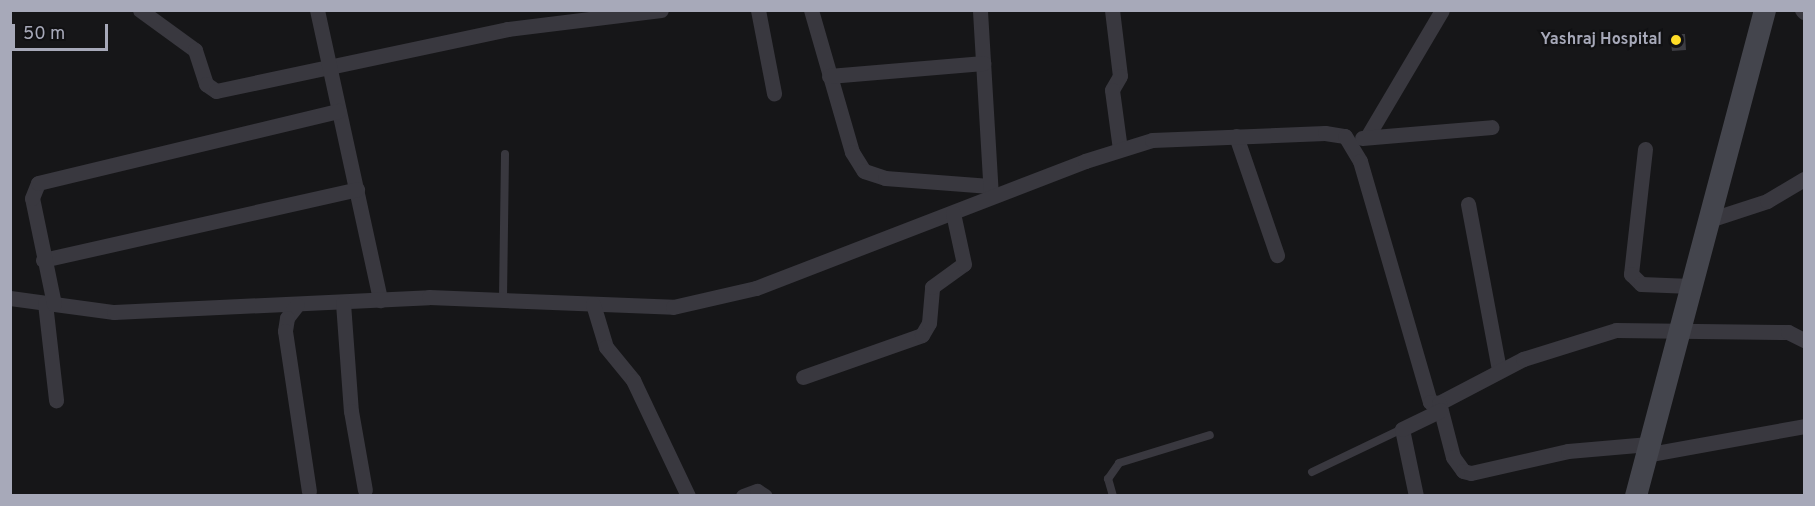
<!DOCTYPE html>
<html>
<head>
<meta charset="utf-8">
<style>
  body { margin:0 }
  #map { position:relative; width:1815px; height:506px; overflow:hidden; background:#161618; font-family:Overpass,sans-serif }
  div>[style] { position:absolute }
  .building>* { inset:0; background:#3d3d43 }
  .service>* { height:8px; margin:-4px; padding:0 4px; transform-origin:4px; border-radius:4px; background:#39383f }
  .minor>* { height:15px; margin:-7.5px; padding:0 7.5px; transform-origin:7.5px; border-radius:7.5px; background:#39383f }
  .secondary>* { height:22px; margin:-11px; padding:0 11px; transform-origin:11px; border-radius:11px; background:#44454d }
  .dots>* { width:16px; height:16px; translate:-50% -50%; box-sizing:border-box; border:3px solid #111113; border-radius:50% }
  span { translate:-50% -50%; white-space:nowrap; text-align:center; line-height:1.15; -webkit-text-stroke:4.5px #111113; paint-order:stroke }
  .poi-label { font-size:16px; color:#a7a9b9; font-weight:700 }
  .right { translate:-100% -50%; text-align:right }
  .frame { position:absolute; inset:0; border:12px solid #a7a9b9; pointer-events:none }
  .scale { position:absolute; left:12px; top:24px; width:96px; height:27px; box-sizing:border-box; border:3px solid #a7a9b9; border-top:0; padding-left:8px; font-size:18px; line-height:21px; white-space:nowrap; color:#a7a9b9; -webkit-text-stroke:4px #111113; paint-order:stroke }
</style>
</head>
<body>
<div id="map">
  <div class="building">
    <div style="clip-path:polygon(1670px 34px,1685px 34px,1686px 50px,1672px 51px)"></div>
  </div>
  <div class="service">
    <div style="left:503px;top:298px;width:144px;rotate:-89.2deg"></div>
    <div style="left:1312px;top:472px;width:100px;rotate:-25.5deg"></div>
    <div style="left:1113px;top:496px;width:18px;rotate:-106deg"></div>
    <div style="left:1108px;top:479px;width:19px;rotate:-55deg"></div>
    <div style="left:1119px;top:463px;width:95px;rotate:-17.1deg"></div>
  </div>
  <div class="minor">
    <div style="left:140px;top:10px;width:68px;rotate:36deg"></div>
    <div style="left:195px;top:50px;width:36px;rotate:72deg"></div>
    <div style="left:206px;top:84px;width:12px;rotate:35deg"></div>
    <div style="left:216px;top:91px;width:298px;rotate:-12deg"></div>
    <div style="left:507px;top:29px;width:155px;rotate:-7deg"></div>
    <div style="left:317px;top:10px;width:297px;rotate:77.7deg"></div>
    <div style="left:758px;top:10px;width:85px;rotate:79.1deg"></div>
    <div style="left:811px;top:10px;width:148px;rotate:73.9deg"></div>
    <div style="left:852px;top:152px;width:22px;rotate:58deg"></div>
    <div style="left:864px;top:171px;width:22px;rotate:18deg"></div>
    <div style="left:885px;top:178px;width:105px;rotate:4.4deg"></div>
    <div style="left:1112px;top:10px;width:66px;rotate:83.1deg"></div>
    <div style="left:1120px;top:76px;width:16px;rotate:120deg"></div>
    <div style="left:1112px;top:90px;width:60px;rotate:82.3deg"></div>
    <div style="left:1802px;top:10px;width:3px;rotate:45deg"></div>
    <div style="left:980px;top:11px;width:183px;rotate:86.6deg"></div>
    <div style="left:829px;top:76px;width:155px;rotate:-4.8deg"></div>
    <div style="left:1236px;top:136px;width:126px;rotate:71deg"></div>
    <div style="left:1367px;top:137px;width:147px;rotate:-59.4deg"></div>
    <div style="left:1362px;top:138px;width:130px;rotate:-4.8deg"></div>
    <div style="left:1645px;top:149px;width:126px;rotate:96.4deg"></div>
    <div style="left:1631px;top:274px;width:14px;rotate:45deg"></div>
    <div style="left:1641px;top:284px;width:50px;rotate:2.3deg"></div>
    <div style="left:1468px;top:204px;width:169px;rotate:79.4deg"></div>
    <div style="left:1709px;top:220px;width:61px;rotate:-18.1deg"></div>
    <div style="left:1767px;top:201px;width:43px;rotate:-30.7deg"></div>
    <div style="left:43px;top:260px;width:322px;rotate:-12.7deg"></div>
    <div style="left:10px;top:298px;width:105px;rotate:7.7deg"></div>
    <div style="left:114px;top:312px;width:315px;rotate:-2.7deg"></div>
    <div style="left:429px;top:297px;width:244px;rotate:2.3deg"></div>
    <div style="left:673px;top:307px;width:85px;rotate:-12.9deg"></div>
    <div style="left:756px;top:288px;width:353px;rotate:-21.1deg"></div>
    <div style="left:1085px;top:161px;width:70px;rotate:-17.4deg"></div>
    <div style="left:1152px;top:140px;width:173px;rotate:-2.3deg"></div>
    <div style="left:1325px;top:133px;width:20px;rotate:9deg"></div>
    <div style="left:1345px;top:136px;width:29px;rotate:59deg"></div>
    <div style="left:1360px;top:161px;width:251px;rotate:73.8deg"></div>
    <div style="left:1430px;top:402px;width:9px;rotate:6deg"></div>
    <div style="left:1439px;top:403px;width:95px;rotate:-27.6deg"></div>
    <div style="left:1523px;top:359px;width:97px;rotate:-17.3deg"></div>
    <div style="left:1616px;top:330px;width:172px;rotate:0.7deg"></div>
    <div style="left:1788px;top:332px;width:18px;rotate:27deg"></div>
    <div style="left:45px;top:303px;width:98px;rotate:83.5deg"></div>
    <div style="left:343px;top:303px;width:108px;rotate:85.8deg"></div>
    <div style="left:351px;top:411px;width:80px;rotate:80deg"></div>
    <div style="left:54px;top:304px;width:108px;rotate:-101.7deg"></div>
    <div style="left:32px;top:198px;width:16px;rotate:-68deg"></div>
    <div style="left:38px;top:183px;width:309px;rotate:-13.5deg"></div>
    <div style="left:593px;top:304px;width:45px;rotate:73.2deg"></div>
    <div style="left:606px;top:347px;width:43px;rotate:50.7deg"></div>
    <div style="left:633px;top:380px;width:128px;rotate:64.6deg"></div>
    <div style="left:297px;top:305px;width:16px;rotate:128deg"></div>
    <div style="left:287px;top:318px;width:13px;rotate:99deg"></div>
    <div style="left:285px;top:331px;width:162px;rotate:81.5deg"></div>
    <div style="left:803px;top:377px;width:126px;rotate:-19.4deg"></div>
    <div style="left:922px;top:335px;width:14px;rotate:-60deg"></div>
    <div style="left:929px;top:323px;width:36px;rotate:-85deg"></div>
    <div style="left:932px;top:287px;width:39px;rotate:-36deg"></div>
    <div style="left:964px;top:264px;width:52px;rotate:-102.2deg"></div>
    <div style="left:1439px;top:403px;width:56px;rotate:75.5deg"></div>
    <div style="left:1453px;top:457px;width:17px;rotate:54deg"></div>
    <div style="left:1463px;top:471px;width:8px;rotate:14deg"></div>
    <div style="left:1471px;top:473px;width:99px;rotate:-12.8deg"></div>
    <div style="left:1568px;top:451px;width:81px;rotate:-4.9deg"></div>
    <div style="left:1645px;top:455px;width:162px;rotate:-10.3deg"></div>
    <div style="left:743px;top:496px;width:15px;rotate:-20deg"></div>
    <div style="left:757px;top:491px;width:9px;rotate:32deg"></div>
    <div style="left:1416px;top:496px;width:68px;rotate:-101.8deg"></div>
    <div style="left:1402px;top:429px;width:43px;rotate:-26deg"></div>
  </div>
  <div class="secondary">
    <div style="left:1636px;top:496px;width:503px;rotate:-75.13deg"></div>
  </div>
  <div class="dots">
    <div style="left:1676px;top:40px;background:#ffdd27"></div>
  </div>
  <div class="poi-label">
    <span class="right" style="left:1662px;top:40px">Yashraj Hospital</span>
  </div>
  <div class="frame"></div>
  <div class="scale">50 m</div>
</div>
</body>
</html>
